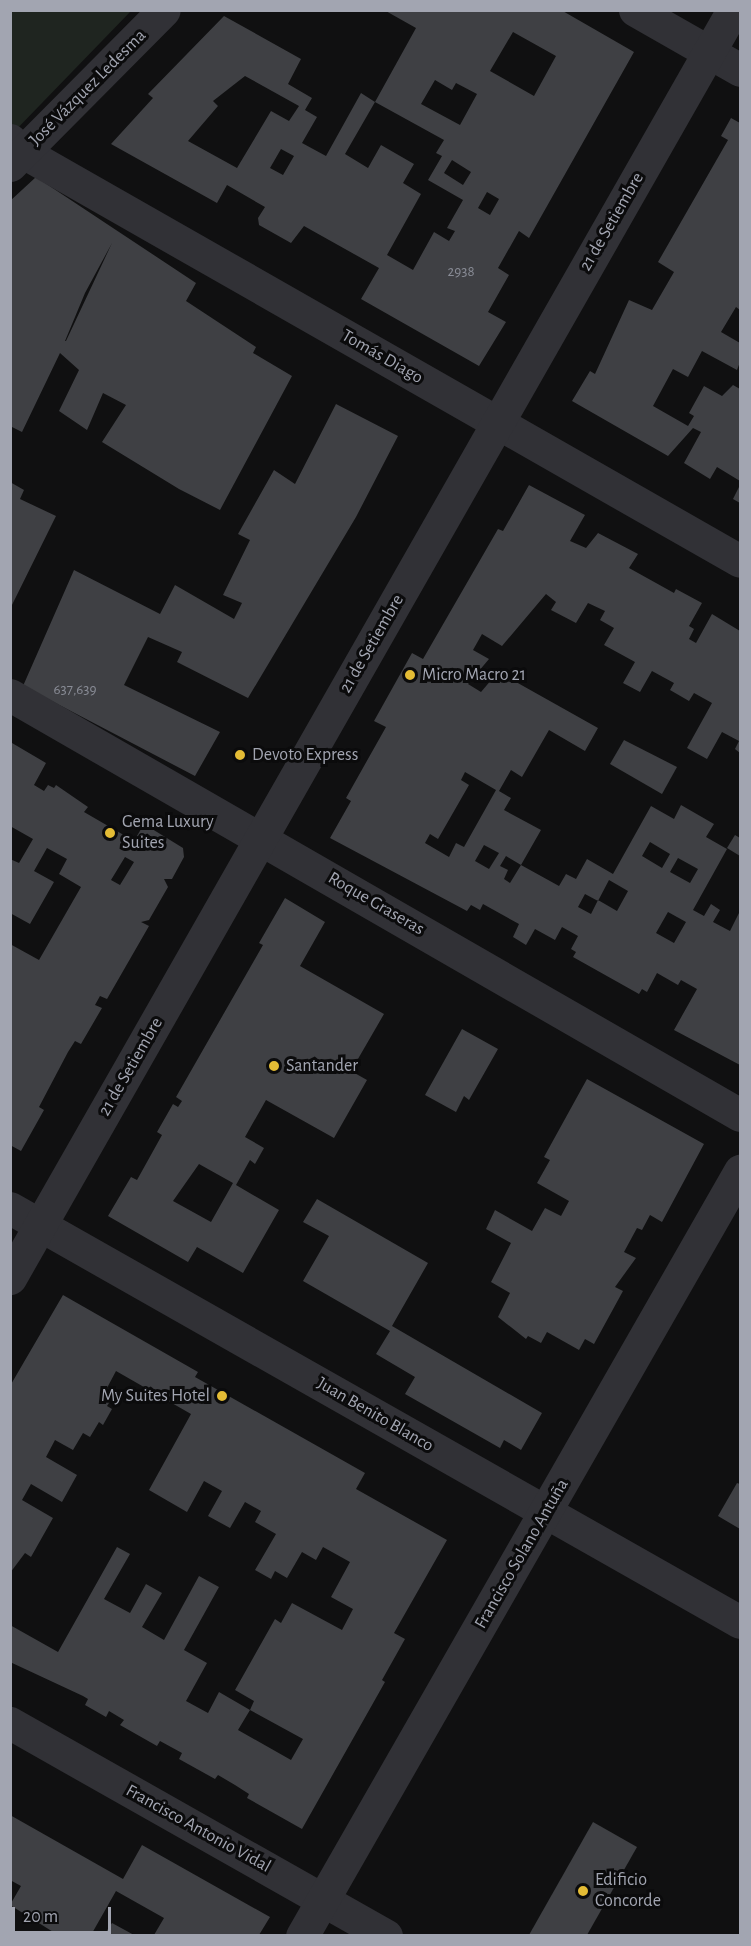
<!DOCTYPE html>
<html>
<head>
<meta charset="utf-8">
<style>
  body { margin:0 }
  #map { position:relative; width:751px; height:1946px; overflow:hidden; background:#101011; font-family:"Alegreya Sans",sans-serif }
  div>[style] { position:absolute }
  .green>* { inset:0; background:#1f2520 }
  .building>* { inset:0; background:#3f4044 }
  .minor>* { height:33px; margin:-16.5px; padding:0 16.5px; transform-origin:16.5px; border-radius:16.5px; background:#313136 }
  .tertiary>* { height:33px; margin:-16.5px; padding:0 16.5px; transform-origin:16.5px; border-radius:16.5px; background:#313136 }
  .dots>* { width:16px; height:16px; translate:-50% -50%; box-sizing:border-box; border:3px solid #0b0b0c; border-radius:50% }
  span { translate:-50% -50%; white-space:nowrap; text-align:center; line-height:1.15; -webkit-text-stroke:6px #0b0b0c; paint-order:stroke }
  .number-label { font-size:15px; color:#898c96 }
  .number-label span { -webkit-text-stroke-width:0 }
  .street-label { font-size:18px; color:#a2a5b1 }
  .poi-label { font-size:18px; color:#a2a5b1 }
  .left { translate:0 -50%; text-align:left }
  .right { translate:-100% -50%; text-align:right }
  .frame { position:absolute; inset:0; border:12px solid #a2a5b1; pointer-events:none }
  .scale { position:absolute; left:12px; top:1907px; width:99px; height:27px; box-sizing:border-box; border:3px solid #a2a5b1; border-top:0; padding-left:8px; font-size:18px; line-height:21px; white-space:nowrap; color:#a2a5b1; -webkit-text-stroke:4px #0b0b0c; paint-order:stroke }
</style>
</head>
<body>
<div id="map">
  <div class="green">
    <div style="clip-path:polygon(11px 11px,131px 11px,11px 135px)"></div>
  </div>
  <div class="building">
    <div style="clip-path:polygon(evenodd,384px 10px,561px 10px,634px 52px,529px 238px,519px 231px,498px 268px,509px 275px,488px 312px,506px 322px,479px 366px,361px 299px,379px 268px,304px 226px,291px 243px,259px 225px,258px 218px,265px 207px,227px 185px,217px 203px,111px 144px,153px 98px,148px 94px,224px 16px,301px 59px,288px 84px,312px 98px,305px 110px,317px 117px,302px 143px,326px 156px,361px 93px,375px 102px,416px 28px,384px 10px,513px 32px,556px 56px,534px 96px,490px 71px,513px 32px,384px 10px,245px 76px,299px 106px,289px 121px,271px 111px,237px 168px,188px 141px,218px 106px,213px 101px,245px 76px,384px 10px,435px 80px,452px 90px,456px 83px,477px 94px,460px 125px,421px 104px,435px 80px,384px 10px,375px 102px,444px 140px,436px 153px,442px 156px,428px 180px,463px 200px,447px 228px,455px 231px,449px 241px,434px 232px,413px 270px,387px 255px,421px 194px,403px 183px,414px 164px,381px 145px,368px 168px,345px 154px,375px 102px,384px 10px,281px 149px,294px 156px,283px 175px,270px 168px,281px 149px,384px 10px,452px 160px,471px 172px,463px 185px,444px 173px,452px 160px,384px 10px,487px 192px,499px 199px,490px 215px,478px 208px,487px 192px)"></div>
    <div style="clip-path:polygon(731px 118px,740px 123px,740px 310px,736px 307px,721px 332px,740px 343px,740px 362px,737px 370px,702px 351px,688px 377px,673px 369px,653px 406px,688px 426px,694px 416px,689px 413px,704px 386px,722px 396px,733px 385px,740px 389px,740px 481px,717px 467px,710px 479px,684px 463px,701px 432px,693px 428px,668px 456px,572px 401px,590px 371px,595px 374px,629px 300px,652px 310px,674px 272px,658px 262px,728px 140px,721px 136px)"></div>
    <div style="clip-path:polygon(evenodd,36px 177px,196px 283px,186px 301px,256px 347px,253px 353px,292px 376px,220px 510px,179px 489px,102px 442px,126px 405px,103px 393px,87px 430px,59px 411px,79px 370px,60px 353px,22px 432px,10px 426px,10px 201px,36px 177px,112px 243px,66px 341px,65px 341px,85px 293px,112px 243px)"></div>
    <div style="clip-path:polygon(336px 404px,398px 436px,356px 517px,248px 698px,177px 662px,182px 652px,148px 637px,124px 685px,220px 732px,195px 776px,23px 686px,74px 570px,160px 614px,175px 585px,234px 619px,242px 603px,223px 595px,250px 540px,238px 534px,274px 470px,295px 484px)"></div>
    <div style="clip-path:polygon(10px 482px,24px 490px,20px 499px,56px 516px,10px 609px)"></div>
    <div style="clip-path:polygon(evenodd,529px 485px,585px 515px,570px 541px,586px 548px,598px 533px,638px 554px,629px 568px,674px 593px,676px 589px,702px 603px,689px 626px,694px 629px,689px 639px,696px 643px,712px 614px,740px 631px,740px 753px,735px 749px,739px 741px,722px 732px,707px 759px,687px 748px,712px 703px,694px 693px,689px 701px,670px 690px,674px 683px,652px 671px,640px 692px,623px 683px,635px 662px,604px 645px,614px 628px,600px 620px,605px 611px,588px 603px,576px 623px,551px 610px,556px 602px,546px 594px,502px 646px,482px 634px,473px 650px,489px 659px,468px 684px,481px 692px,498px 672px,598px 728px,585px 751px,549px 730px,522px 777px,511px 770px,499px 791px,511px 798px,504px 810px,541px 830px,521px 865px,506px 856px,500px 866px,508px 870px,504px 879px,510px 883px,521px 865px,559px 886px,566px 874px,576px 879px,587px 859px,613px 874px,651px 806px,674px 819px,681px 805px,714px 824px,706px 837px,727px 849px,693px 910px,704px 916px,711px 904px,720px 910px,713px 922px,730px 931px,740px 911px,740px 1065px,674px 1030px,697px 989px,681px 980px,678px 985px,657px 973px,647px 992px,642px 989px,639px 994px,573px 957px,576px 952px,571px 949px,578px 936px,562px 927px,555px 940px,535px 929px,526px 945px,513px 937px,519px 924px,483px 904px,480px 910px,471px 905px,467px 911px,330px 838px,351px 801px,346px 798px,386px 727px,374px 721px,412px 653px,423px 659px,498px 529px,503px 531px,529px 485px,465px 772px,496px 790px,464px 847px,456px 843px,449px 857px,425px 843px,430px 834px,438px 839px,469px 785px,461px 780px,465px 772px,529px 485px,650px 842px,670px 854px,662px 868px,642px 856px,650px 842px,529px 485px,484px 845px,499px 853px,489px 869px,475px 861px,484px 845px,529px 485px,678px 858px,698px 869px,690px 883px,670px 872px,678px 858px,529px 485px,609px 880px,628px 891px,617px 911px,598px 900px,591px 914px,578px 907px,585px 894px,598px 901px,609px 880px,529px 485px,668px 912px,686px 922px,674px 943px,656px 933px,668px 912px)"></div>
    <div style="clip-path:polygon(740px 485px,740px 503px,733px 499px)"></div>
    <div style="clip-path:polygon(624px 740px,677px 767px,662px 794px,610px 764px)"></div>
    <div style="clip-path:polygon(evenodd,12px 743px,46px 763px,34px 785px,44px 791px,48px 785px,54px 788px,56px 785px,88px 807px,84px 812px,134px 841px,144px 824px,183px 848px,184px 857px,172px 879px,164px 879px,168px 887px,149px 920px,141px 922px,149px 926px,107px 999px,100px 996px,95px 1005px,102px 1008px,81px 1044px,75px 1041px,68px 1052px,39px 1107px,44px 1110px,21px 1151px,10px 1145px,10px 944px,39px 960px,81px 887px,59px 874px,67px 859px,47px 848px,34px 871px,54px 882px,30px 924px,10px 913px,10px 859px,19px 863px,33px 839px,10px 826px,12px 743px,125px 857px,134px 862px,120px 885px,111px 880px,125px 857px)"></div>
    <div style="clip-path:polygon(735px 835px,740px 838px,740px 856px,727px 848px)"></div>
    <div style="clip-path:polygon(evenodd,285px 898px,325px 922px,300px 966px,384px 1014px,351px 1071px,367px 1080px,334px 1138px,266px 1100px,245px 1137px,264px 1148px,255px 1164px,250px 1160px,236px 1185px,279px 1210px,243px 1273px,197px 1247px,188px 1262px,108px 1216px,131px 1177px,137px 1180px,162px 1135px,157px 1132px,173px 1104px,178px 1107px,182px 1101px,176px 1097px,263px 945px,259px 943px,285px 898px,199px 1164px,233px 1183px,211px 1222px,173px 1201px,199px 1164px)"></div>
    <div style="clip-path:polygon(462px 1029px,498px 1049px,469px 1100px,464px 1096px,456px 1112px,425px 1095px)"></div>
    <div style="clip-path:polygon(587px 1079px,704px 1144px,662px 1222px,650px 1215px,642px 1230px,637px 1228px,624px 1252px,636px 1258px,615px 1287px,623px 1291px,594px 1344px,585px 1339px,579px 1350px,547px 1332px,541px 1343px,528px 1336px,526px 1339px,498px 1317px,510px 1293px,491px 1282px,511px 1243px,486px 1229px,495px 1210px,532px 1231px,545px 1208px,561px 1216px,569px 1201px,537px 1183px,550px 1160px,544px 1157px)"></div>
    <div style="clip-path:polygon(317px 1199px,428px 1263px,392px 1326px,542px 1413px,521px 1450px,504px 1440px,500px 1448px,405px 1394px,415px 1377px,376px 1354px,390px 1331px,303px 1281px,329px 1236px,303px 1222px)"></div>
    <div style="clip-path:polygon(63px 1295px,198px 1372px,195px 1377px,365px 1473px,356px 1489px,447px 1540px,394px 1633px,405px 1639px,382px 1680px,385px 1682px,302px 1829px,247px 1798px,249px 1794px,235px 1785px,218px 1775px,215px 1779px,179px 1759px,182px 1753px,160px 1741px,157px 1746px,120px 1725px,124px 1720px,109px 1711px,106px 1717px,85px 1705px,88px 1699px,83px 1696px,10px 1662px,10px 1625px,58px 1652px,117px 1547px,130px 1554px,104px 1599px,130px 1613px,146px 1584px,162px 1593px,142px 1627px,164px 1640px,199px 1576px,219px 1587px,184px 1650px,207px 1663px,186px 1701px,208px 1713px,219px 1692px,250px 1710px,238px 1730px,291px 1760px,303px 1739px,250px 1710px,254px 1701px,235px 1690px,275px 1619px,281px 1623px,292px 1603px,342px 1630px,353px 1609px,331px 1597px,350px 1562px,323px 1547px,316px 1560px,302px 1552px,287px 1578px,275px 1571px,271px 1579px,255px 1570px,276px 1534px,255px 1522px,261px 1511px,245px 1502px,230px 1528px,208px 1516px,222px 1491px,204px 1481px,187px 1512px,149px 1490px,191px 1414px,116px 1371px,107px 1388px,116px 1392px,107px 1406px,112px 1409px,103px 1425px,99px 1422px,90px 1437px,83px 1433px,73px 1450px,55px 1440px,46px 1457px,77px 1475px,62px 1502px,31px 1484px,22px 1500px,53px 1518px,31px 1557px,25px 1553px,10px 1573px,10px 1386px)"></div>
    <div style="clip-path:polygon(737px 1483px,740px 1484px,740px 1529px,718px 1516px)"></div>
    <div style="clip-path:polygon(10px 1815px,123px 1879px,142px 1845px,270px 1917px,259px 1935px,154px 1935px,164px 1918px,116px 1891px,91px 1935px,58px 1935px,10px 1905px,21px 1886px,10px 1880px)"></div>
    <div style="clip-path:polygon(593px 1822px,637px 1847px,587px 1935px,529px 1935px)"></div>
    <div style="clip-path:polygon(112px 1923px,134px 1935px,104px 1935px)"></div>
  </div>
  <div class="minor">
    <div style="left:635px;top:10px;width:121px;rotate:29.7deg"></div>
    <div style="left:10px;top:140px;width:18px;rotate:43deg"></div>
    <div style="left:23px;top:152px;width:825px;rotate:29.7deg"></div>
    <div style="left:10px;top:165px;width:218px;rotate:-45.2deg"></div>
    <div style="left:10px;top:695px;width:842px;rotate:29.91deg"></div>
    <div style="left:10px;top:1208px;width:839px;rotate:29.56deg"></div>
    <div style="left:10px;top:1723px;width:432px;rotate:29.5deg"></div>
    <div style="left:302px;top:1936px;width:882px;rotate:-60.21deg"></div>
  </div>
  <div class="tertiary">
    <div style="left:10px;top:1278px;width:1460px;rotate:-60.31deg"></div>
  </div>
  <div class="dots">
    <div style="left:410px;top:675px;background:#e4bc35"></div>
    <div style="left:240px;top:755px;background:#e4bc35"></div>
    <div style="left:110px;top:833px;background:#e4bc35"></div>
    <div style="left:274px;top:1066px;background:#e4bc35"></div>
    <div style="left:222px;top:1396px;background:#e4bc35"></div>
    <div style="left:583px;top:1891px;background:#e4bc35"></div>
  </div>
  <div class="number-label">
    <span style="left:461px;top:272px">2938</span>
    <span style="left:75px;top:690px">637,639</span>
  </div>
  <div class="street-label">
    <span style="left:88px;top:88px;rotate:-45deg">José Vázquez Ledesma</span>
    <span style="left:612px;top:222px;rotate:-60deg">21 de Setiembre</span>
    <span style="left:382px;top:357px;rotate:30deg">Tomás Diago</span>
    <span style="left:372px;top:644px;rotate:-60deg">21 de Setiembre</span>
    <span style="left:376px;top:904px;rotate:30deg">Roque Graseras</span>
    <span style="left:131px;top:1067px;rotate:-60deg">21 de Setiembre</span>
    <span style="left:375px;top:1415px;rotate:30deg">Juan Benito Blanco</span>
    <span style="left:522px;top:1554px;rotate:-60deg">Francisco Solano Antuña</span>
    <span style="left:198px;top:1829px;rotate:29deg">Francisco Antonio Vidal</span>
  </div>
  <div class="poi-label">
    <span class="left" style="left:422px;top:675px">Micro Macro 21</span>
    <span class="left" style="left:252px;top:755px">Devoto Express</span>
    <span class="left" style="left:122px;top:833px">Gema Luxury<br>Suites</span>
    <span class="left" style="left:286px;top:1066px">Santander</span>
    <span class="right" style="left:210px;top:1396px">My Suites Hotel</span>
    <span class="left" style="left:595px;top:1891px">Edificio<br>Concorde</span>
  </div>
  <div class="frame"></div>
  <div class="scale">20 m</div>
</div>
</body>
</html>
